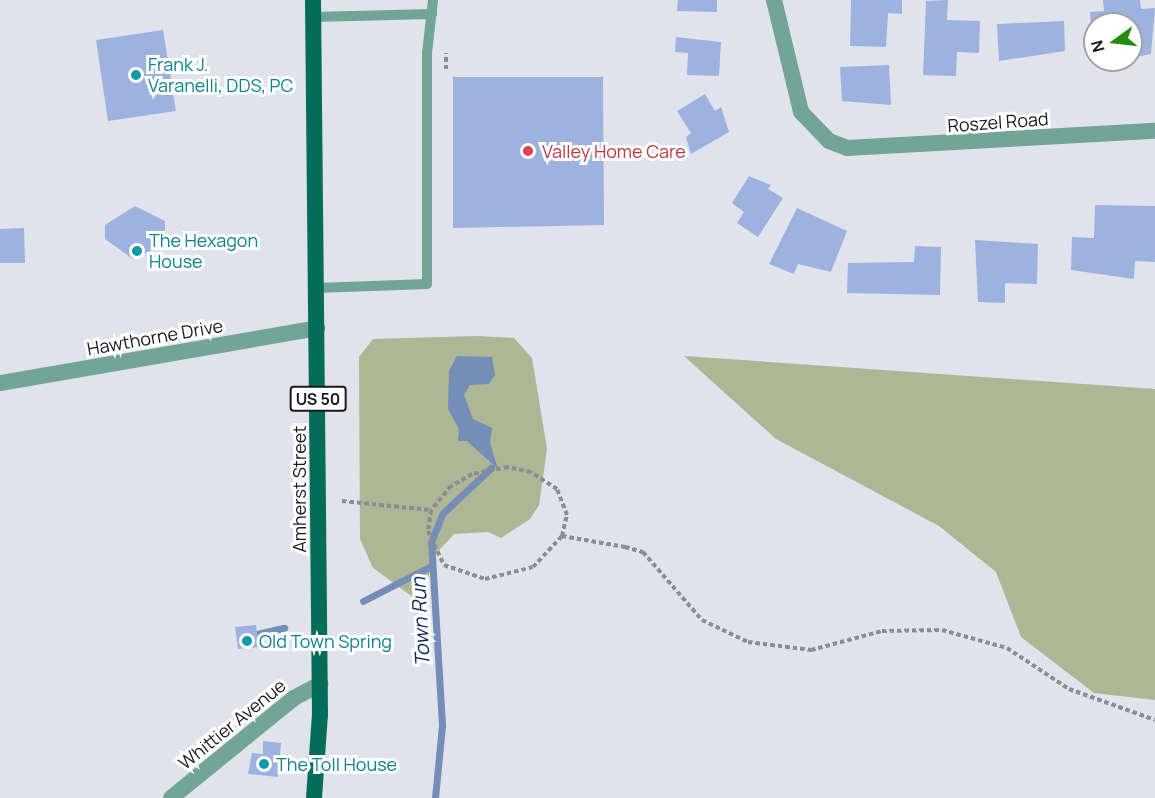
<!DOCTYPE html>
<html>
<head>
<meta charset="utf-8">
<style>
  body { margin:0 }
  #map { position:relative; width:1155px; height:798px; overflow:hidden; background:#e0e3eb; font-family:Manrope,sans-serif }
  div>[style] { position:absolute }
  .green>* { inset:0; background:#aeb696 }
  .water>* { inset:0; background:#758eb8 }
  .stream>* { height:7px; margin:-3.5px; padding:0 3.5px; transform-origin:3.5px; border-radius:3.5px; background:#758eb8 }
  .building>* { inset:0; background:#9eb2df }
  .path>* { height:4px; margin-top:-2px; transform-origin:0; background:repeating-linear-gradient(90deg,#8b8d93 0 4.5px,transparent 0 7.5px) }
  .service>* { height:10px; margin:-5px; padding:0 5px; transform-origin:5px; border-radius:5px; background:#72a596 }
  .minor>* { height:16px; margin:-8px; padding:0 8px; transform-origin:8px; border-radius:8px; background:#72a596 }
  .tertiary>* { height:16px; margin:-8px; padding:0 8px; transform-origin:8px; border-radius:8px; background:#72a596 }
  .primary>* { height:16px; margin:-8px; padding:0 8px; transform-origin:8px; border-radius:8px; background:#056c59 }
  .dots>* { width:16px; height:16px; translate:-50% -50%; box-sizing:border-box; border:3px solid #fff; border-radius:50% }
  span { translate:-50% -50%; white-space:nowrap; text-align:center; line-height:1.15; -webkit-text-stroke:6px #fff; paint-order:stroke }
  .shield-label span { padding:2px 4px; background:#fff; border:2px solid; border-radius:4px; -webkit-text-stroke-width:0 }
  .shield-label { font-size:16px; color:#191a1d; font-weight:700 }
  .culture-label { font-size:18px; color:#0d838f }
  .left { translate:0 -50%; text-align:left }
  .street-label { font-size:18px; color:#191a1d }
  .health-label { font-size:18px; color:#be3a42 }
  .water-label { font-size:20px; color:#0c295d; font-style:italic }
  .north { position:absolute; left:1083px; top:12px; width:60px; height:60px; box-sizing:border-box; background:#fff; border:2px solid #a3a3a5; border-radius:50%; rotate:255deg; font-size:16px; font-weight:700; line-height:24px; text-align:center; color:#191a1d }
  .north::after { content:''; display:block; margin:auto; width:21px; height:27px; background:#228c0c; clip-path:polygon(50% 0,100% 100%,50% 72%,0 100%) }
</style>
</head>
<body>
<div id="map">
  <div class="green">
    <div style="clip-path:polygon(476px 336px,514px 338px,532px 358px,547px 449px,539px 505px,530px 519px,501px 538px,488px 532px,454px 534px,433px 557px,426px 589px,417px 600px,373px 568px,360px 539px,359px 357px,373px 339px)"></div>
    <div style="clip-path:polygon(684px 356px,1155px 389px,1155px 700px,1094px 693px,1021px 637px,996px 572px,939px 526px,776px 439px)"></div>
  </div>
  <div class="water">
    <div style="clip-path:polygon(457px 356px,492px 357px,495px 375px,489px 384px,470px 385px,464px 395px,473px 419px,492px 428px,490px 443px,498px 469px,467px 441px,458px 441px,459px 429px,448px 409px,449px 371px)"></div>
  </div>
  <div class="stream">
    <div style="left:363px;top:601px;width:76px;rotate:-27.2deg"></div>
    <div style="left:257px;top:634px;width:28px;rotate:-13deg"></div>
    <div style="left:435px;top:798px;width:73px;rotate:-84.5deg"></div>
    <div style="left:442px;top:725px;width:183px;rotate:-93.4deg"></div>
    <div style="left:431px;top:542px;width:31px;rotate:-68deg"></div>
    <div style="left:443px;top:513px;width:66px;rotate:-43.2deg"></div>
  </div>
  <div class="building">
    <div style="clip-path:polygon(678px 0,717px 0,717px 12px,677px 11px)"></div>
    <div style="clip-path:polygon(851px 0,902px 0,902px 14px,888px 13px,886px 47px,850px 46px)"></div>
    <div style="clip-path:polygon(948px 0,947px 20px,980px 21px,979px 53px,957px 52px,956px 76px,923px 75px,926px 1px)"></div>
    <div style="clip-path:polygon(1103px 0,1140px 0,1141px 9px,1155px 8px,1151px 54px,1131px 58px,1131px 24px,1095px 24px,1093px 57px,1090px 12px,1104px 11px)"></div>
    <div style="clip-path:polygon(1064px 21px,1065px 51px,999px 61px,997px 24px)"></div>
    <div style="clip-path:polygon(163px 30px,176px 111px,108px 121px,96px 40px)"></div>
    <div style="clip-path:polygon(676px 37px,721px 42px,719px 76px,687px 75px,688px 53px,675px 52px)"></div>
    <div style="clip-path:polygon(889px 65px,891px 105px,842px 101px,840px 67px)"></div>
    <div style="clip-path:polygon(453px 77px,603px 77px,604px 225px,453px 228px)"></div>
    <div style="clip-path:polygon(705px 94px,715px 111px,721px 107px,729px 132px,691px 154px,686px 137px,691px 133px,677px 111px)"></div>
    <div style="clip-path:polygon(749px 176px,771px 185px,768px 189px,783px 198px,758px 237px,737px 223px,744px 212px,732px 203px)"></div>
    <div style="clip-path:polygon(1095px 205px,1155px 206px,1155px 262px,1135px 261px,1134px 279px,1071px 270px,1072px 237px,1094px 238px)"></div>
    <div style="clip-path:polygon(135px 206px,165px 221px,165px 244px,133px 259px,105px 239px,105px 225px)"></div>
    <div style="clip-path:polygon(797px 208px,847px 231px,831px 272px,798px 264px,794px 274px,769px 264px)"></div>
    <div style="clip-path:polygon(24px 228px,25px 263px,0 263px,0 229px)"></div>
    <div style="clip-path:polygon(975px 240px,1038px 244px,1037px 284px,1005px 283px,1005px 303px,978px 302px)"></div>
    <div style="clip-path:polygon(915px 246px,941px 247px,940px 295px,847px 293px,848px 263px,914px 262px)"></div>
    <div style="clip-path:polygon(256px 625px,259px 647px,238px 649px,235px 627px)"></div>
    <div style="clip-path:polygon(263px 741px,281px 743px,278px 777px,248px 774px,252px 753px,263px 754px)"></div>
  </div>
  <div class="path">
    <div style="left:446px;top:69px;width:16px;rotate:-90deg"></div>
    <div style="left:342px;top:501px;width:89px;rotate:5.8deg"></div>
    <div style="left:562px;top:536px;width:22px;rotate:-77deg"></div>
    <div style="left:567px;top:515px;width:28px;rotate:-111deg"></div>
    <div style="left:557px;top:489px;width:31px;rotate:-147deg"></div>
    <div style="left:531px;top:472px;width:24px;rotate:-168deg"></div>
    <div style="left:508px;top:467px;width:37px;rotate:169deg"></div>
    <div style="left:472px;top:474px;width:24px;rotate:150deg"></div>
    <div style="left:451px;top:486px;width:31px;rotate:130deg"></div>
    <div style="left:431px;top:510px;width:21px;rotate:98deg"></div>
    <div style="left:428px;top:531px;width:38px;rotate:65deg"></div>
    <div style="left:444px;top:565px;width:43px;rotate:18.9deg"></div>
    <div style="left:485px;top:579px;width:49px;rotate:-14deg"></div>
    <div style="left:533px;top:567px;width:42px;rotate:-46.9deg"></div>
    <div style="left:562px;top:536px;width:64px;rotate:9.9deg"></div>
    <div style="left:625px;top:547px;width:19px;rotate:16deg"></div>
    <div style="left:643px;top:552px;width:90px;rotate:49.1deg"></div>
    <div style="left:702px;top:620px;width:51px;rotate:25.6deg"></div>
    <div style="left:748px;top:642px;width:64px;rotate:7.2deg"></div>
    <div style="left:811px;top:650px;width:73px;rotate:-15deg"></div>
    <div style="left:882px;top:631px;width:60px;rotate:-1deg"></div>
    <div style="left:942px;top:630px;width:67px;rotate:15.5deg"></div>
    <div style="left:1007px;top:648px;width:74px;rotate:33.5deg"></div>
    <div style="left:1069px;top:689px;width:91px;rotate:19.8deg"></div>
  </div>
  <div class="service">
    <div style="left:313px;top:17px;width:119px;rotate:-1.4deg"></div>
    <div style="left:317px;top:288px;width:110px;rotate:-2.1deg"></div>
    <div style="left:427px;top:284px;width:231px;rotate:-90deg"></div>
    <div style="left:427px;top:53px;width:53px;rotate:-83.5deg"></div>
  </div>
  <div class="minor">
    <div style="left:774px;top:0;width:115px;rotate:76.4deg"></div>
    <div style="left:801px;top:112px;width:40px;rotate:46deg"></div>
    <div style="left:829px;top:141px;width:19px;rotate:21deg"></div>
    <div style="left:847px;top:148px;width:308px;rotate:-3.2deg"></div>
    <div style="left:0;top:383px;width:322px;rotate:-9.8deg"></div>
  </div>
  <div class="tertiary">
    <div style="left:171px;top:798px;width:159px;rotate:-39.1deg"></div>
    <div style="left:294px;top:698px;width:30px;rotate:-28deg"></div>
  </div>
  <div class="primary">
    <div style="left:313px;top:0;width:714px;rotate:89.44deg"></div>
    <div style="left:320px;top:714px;width:84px;rotate:94.1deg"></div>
  </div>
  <div class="dots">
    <div style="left:136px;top:75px;background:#0f9aa8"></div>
    <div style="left:528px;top:151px;background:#e0444e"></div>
    <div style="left:137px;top:251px;background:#0f9aa8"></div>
    <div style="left:247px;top:641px;background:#0f9aa8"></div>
    <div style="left:264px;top:764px;background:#0f9aa8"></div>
  </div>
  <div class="shield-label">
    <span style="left:318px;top:399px">US 50</span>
  </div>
  <div class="culture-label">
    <span class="left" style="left:148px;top:75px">Frank J.<br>Varanelli, DDS, PC</span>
    <span class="left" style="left:149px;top:251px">The Hexagon<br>House</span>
    <span class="left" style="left:259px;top:641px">Old Town Spring</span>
    <span class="left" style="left:276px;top:764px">The Toll House</span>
  </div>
  <div class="street-label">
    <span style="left:998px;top:122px;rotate:-4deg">Roszel Road</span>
    <span style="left:155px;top:337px;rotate:-10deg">Hawthorne Drive</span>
    <span style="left:299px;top:489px;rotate:-90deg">Amherst Street</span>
    <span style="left:232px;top:724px;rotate:-39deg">Whittier Avenue</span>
  </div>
  <div class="health-label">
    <span class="left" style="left:542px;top:151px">Valley Home Care</span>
  </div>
  <div class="water-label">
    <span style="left:420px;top:622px;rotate:-93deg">Town Run</span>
  </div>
  <div class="north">N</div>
</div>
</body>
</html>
